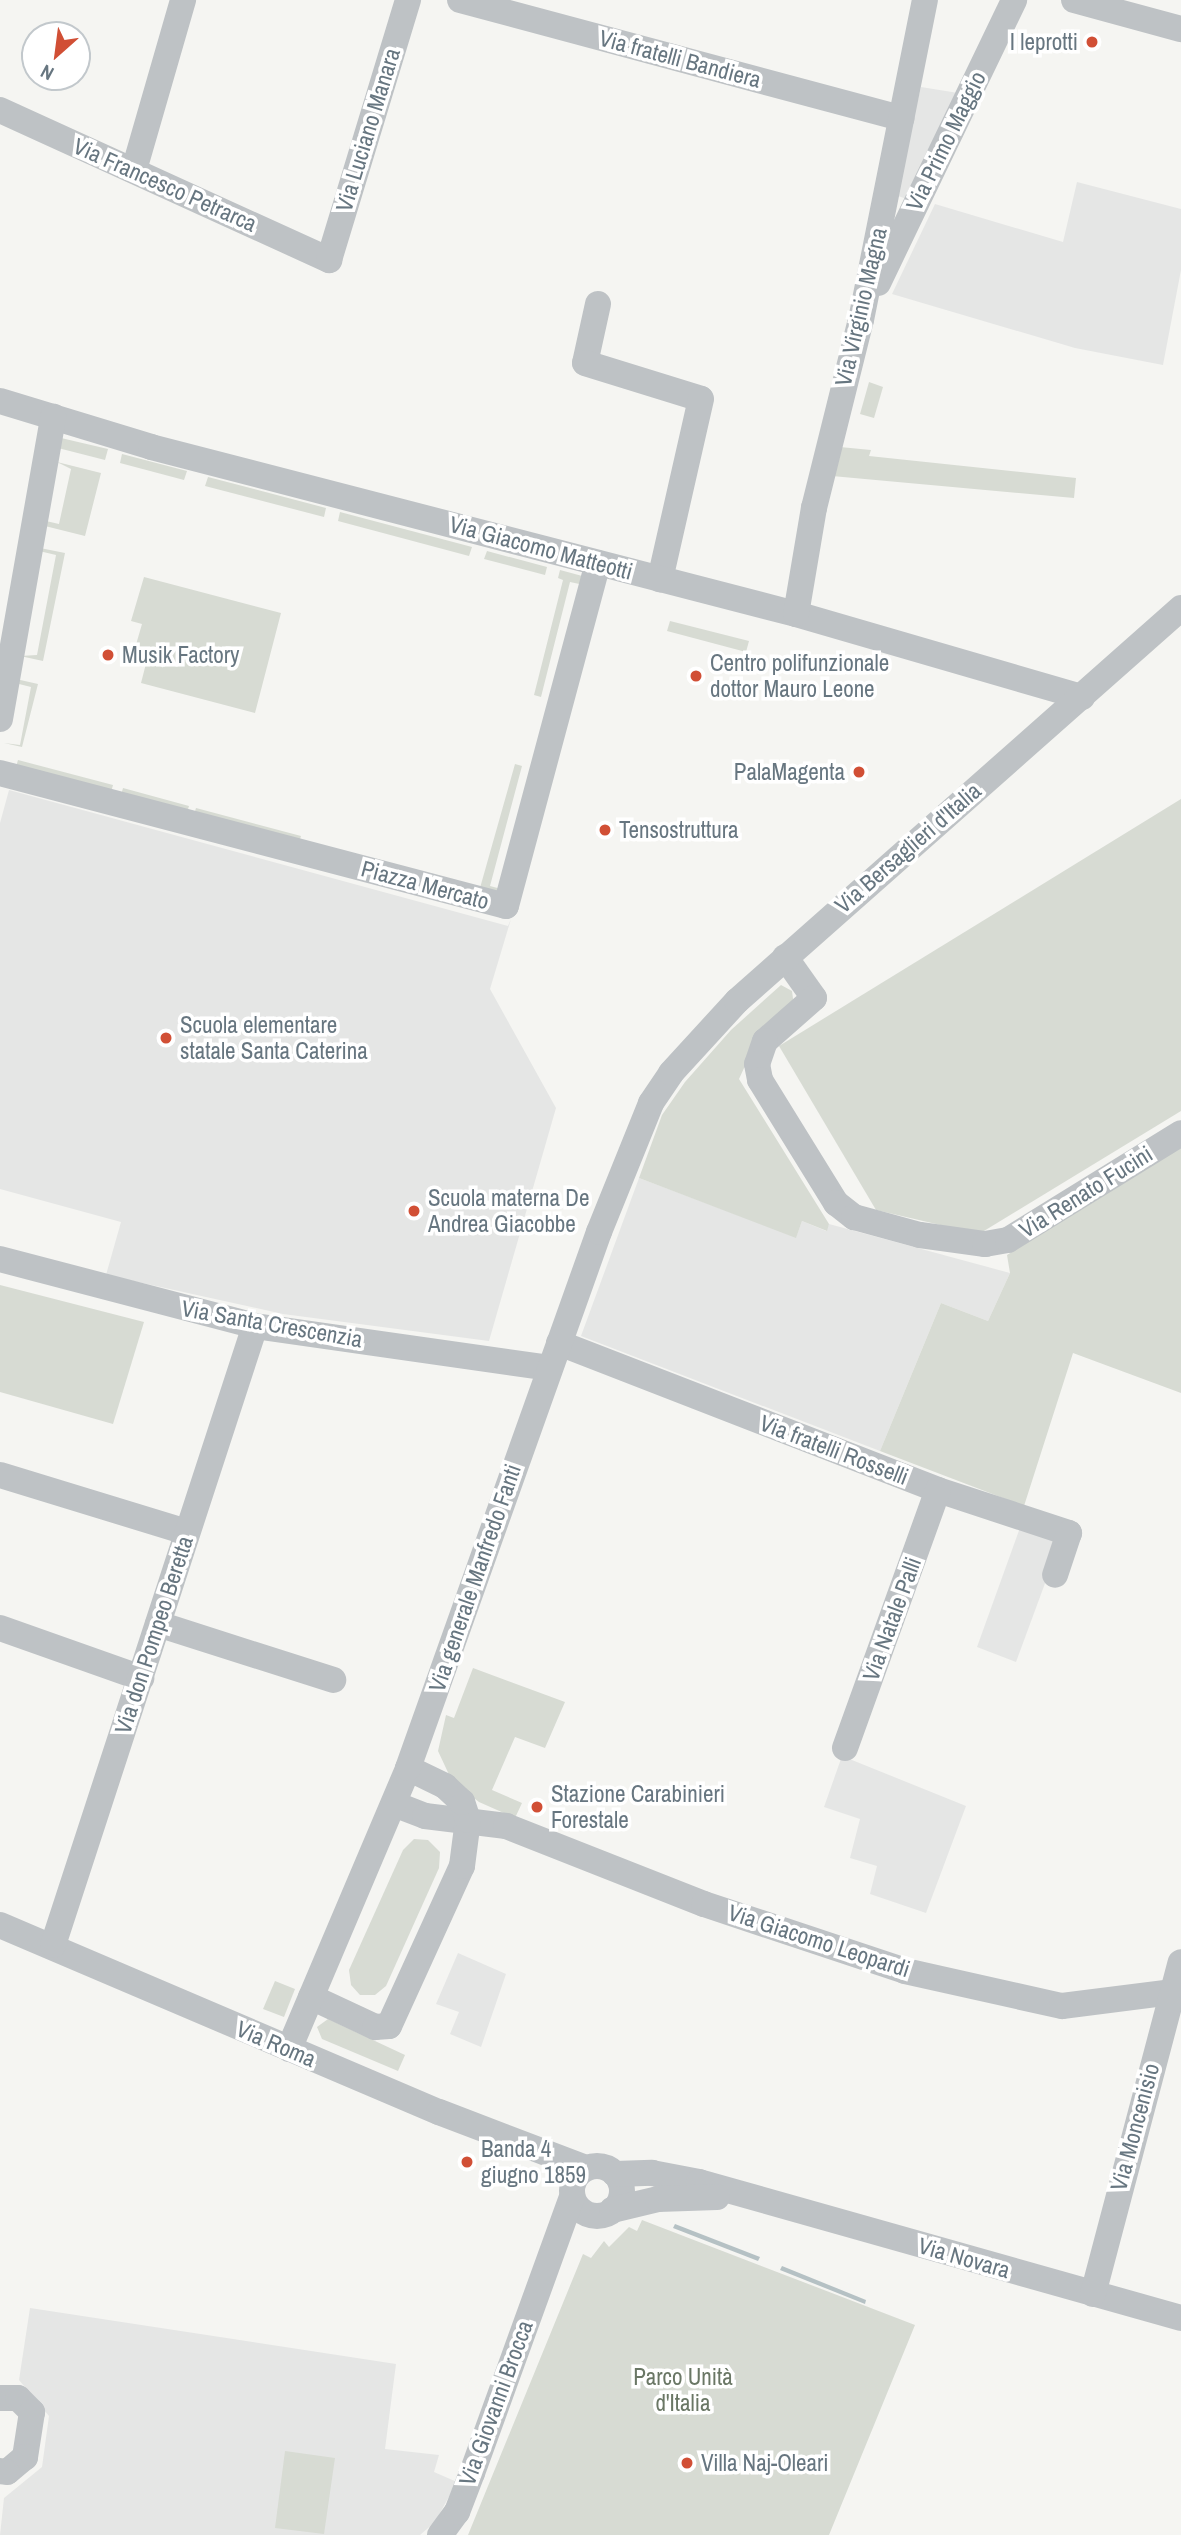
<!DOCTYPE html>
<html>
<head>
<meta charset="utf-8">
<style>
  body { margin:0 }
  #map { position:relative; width:1181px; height:2535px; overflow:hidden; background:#f5f5f2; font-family:"Archivo Narrow",sans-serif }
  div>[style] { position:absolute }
  .built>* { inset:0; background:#e5e6e5 }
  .green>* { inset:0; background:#d7dbd3 }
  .water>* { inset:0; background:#b5c1c4 }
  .minor>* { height:26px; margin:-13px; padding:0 13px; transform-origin:13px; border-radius:13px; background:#bec2c5 }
  .minor>.ring { margin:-13px; padding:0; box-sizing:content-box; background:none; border:26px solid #bec2c5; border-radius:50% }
  .dots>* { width:19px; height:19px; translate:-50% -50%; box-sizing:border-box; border:4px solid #fff; border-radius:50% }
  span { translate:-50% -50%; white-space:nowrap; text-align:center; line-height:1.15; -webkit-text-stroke:7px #fff; paint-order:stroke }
  .poi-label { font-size:23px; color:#677680 }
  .right { translate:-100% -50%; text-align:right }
  .left { translate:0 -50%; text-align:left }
  .street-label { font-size:23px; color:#677680 }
  .park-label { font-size:23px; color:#6a7765 }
  .north { position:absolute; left:21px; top:21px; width:70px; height:70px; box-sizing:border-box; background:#fff; border:2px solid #c2c8cc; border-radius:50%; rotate:208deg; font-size:19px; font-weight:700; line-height:28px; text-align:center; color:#677680 }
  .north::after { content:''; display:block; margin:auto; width:24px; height:32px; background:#d14f35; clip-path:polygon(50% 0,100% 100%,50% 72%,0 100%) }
</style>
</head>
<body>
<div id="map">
  <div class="built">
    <div style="clip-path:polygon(921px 87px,958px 93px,907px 199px,895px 195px)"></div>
    <div style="clip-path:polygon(1077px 182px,1181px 209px,1181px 270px,1163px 365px,1075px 348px,892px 294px,935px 204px,1063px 242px)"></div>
    <div style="clip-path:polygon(9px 790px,508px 926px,511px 919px,490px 989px,556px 1108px,489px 1341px,283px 1314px,106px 1275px,121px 1222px,0 1189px,0 823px)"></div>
    <div style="clip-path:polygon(639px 1178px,796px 1237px,802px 1221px,826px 1231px,829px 1224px,1010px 1273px,988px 1321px,941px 1303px,880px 1451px,581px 1336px)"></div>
    <div style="clip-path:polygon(1021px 1525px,1061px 1540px,1016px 1662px,977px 1647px)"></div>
    <div style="clip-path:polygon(842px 1756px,966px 1806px,926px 1913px,870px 1894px,877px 1866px,850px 1858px,860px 1819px,824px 1807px)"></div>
    <div style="clip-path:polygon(458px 1953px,506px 1974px,481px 2047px,450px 2034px,459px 2012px,436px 2004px)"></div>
    <div style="clip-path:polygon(30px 2308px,396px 2364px,385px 2449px,439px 2455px,434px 2472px,457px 2482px,435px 2522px,420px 2535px,0 2535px,4px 2498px,42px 2467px,49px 2416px,19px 2380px)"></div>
  </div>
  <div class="green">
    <div style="clip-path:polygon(869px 382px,883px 387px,874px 418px,860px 414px)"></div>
    <div style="clip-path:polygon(61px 438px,108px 449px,105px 460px,58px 448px)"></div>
    <div style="clip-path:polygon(840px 447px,871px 450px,869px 456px,1076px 478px,1074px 498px,832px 476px)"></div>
    <div style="clip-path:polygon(122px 454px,187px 471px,184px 480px,120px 463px)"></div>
    <div style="clip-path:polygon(57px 462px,101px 473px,85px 536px,45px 526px,46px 521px,59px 524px,71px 469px)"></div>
    <div style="clip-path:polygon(208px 477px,326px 508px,324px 517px,205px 486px)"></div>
    <div style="clip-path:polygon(340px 512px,472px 547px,469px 556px,338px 521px)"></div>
    <div style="clip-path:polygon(40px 548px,65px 553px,43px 661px,20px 656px,37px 655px,56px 555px,39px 551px)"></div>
    <div style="clip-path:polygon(487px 551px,547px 567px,545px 575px,484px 559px)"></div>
    <div style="clip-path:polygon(560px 570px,586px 577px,584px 585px,570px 582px,541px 697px,534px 695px,563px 580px,558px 578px)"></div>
    <div style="clip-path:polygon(144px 577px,281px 613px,255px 713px,141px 683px,149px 652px,135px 648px,142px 624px,131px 621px)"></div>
    <div style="clip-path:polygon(670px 621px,749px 641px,746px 652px,667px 631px)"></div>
    <div style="clip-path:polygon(16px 679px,38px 684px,22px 747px,4px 743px,20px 745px,31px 687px,15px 683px)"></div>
    <div style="clip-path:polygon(18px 760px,113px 785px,110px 796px,15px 770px)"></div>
    <div style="clip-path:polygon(515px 764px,522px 766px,490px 886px,505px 890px,478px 895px)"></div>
    <div style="clip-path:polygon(123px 788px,189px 806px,186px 816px,120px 799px)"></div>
    <div style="clip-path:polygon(1181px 799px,1181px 1111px,979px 1234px,876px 1210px,779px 1046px)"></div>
    <div style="clip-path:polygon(196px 808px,301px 836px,298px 846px,193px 818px)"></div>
    <div style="clip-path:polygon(781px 985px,792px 991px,794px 1006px,761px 1031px,739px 1079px,829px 1224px,827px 1231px,802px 1221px,796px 1238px,639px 1178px,662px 1115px,685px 1082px,731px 1030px)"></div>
    <div style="clip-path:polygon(1181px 1147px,1181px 1393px,1073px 1353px,1024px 1506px,880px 1451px,941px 1303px,988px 1321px,1010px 1273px,1007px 1255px)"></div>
    <div style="clip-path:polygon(0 1285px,144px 1322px,113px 1424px,0 1392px)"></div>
    <div style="clip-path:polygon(473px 1668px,565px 1702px,545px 1748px,515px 1737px,492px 1790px,522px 1803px,515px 1818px,479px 1802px,452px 1781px,438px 1751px,446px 1715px,454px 1718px)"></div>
    <div style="clip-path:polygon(414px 1839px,428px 1840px,440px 1852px,439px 1868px,386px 1986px,375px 1995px,360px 1995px,351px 1985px,349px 1970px,403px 1850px)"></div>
    <div style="clip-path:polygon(275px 1981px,295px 1989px,284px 2017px,263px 2009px)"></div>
    <div style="clip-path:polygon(328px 2019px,405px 2055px,398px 2071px,322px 2039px,317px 2027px)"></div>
    <div style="clip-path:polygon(642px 2220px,915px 2325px,829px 2535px,468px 2535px,583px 2254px,591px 2258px,604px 2241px,609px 2247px,629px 2227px,637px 2231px)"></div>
    <div style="clip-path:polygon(285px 2451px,335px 2458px,324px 2534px,275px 2528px)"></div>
  </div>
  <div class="water">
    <div style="clip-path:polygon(675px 2224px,760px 2257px,758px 2261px,673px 2228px)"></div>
    <div style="clip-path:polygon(782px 2266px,866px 2300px,865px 2304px,780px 2270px)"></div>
  </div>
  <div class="minor">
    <div style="left:460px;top:0;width:457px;rotate:15deg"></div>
    <div style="left:1074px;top:0;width:111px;rotate:15.2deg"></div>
    <div style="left:0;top:110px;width:362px;rotate:24.5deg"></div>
    <div style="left:329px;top:260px;width:272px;rotate:-73.1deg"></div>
    <div style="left:134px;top:170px;width:177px;rotate:-73.9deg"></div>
    <div style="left:878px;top:283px;width:314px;rotate:-64.3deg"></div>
    <div style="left:598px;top:304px;width:60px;rotate:102.4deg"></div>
    <div style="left:585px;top:363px;width:121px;rotate:17.2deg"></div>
    <div style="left:701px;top:399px;width:185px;rotate:102.8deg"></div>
    <div style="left:0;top:401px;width:158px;rotate:16.9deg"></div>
    <div style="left:151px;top:447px;width:666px;rotate:14.52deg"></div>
    <div style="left:796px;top:614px;width:298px;rotate:16.2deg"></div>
    <div style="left:796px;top:614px;width:108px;rotate:-80.4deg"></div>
    <div style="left:814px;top:508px;width:194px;rotate:-76deg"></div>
    <div style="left:861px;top:320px;width:326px;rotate:-78.7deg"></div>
    <div style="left:0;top:719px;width:307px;rotate:-80deg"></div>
    <div style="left:0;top:773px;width:523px;rotate:14.73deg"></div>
    <div style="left:506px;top:906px;width:355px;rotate:-75deg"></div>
    <div style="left:785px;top:957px;width:50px;rotate:54.7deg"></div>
    <div style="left:814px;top:998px;width:65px;rotate:138.7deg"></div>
    <div style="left:765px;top:1041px;width:24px;rotate:109deg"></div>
    <div style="left:757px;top:1064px;width:16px;rotate:79deg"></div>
    <div style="left:760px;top:1080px;width:145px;rotate:58.3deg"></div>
    <div style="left:836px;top:1203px;width:23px;rotate:38deg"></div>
    <div style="left:854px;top:1217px;width:68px;rotate:15.3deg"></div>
    <div style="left:920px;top:1235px;width:66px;rotate:7.9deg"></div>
    <div style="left:985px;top:1244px;width:23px;rotate:-10deg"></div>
    <div style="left:1008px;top:1240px;width:203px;rotate:-31.7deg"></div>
    <div style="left:0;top:1259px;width:264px;rotate:14.7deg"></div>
    <div style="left:255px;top:1326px;width:297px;rotate:8.1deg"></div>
    <div style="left:559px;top:1343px;width:407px;rotate:21.2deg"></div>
    <div style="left:938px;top:1490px;width:138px;rotate:18.2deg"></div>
    <div style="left:1069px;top:1533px;width:44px;rotate:108.4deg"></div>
    <div style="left:0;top:1475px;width:195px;rotate:17deg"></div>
    <div style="left:158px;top:1624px;width:184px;rotate:17.7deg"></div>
    <div style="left:0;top:1628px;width:150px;rotate:19.5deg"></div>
    <div style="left:845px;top:1748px;width:274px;rotate:-70.2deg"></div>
    <div style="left:394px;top:1804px;width:33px;rotate:21deg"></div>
    <div style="left:425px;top:1816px;width:82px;rotate:7deg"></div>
    <div style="left:506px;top:1826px;width:213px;rotate:21.5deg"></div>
    <div style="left:704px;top:1904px;width:212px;rotate:18.4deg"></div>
    <div style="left:905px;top:1971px;width:161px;rotate:12.6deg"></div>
    <div style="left:1062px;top:2006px;width:120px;rotate:-7.2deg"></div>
    <div style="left:0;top:1925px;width:477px;rotate:23.1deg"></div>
    <div style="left:439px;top:2112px;width:157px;rotate:20.9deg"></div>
    <div style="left:53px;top:1945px;width:651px;rotate:-71.93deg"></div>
    <div style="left:311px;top:1997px;width:71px;rotate:25.1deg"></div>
    <div style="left:375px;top:2027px;width:14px;rotate:-4deg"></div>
    <div style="left:389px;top:2026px;width:176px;rotate:-65.5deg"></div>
    <div style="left:462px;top:1866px;width:46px;rotate:-82.6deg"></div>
    <div style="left:468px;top:1820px;width:19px;rotate:-108deg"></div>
    <div style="left:462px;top:1802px;width:23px;rotate:-137deg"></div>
    <div style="left:445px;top:1786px;width:41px;rotate:-154.1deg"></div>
    <div style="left:289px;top:2049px;width:305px;rotate:-67deg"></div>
    <div style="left:408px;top:1768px;width:569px;rotate:-70.39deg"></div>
    <div style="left:599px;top:1232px;width:139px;rotate:-68deg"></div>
    <div style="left:651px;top:1103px;width:36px;rotate:-56deg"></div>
    <div style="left:671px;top:1073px;width:98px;rotate:-47.5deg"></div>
    <div style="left:737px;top:1001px;width:593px;rotate:-41.51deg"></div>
    <div class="ring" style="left:572px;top:2166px;width:24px;height:24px"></div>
    <div style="left:615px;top:2174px;width:37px;rotate:-2deg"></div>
    <div style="left:652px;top:2173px;width:48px;rotate:10.8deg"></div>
    <div style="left:699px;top:2182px;width:501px;rotate:15.76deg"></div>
    <div style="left:612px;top:2210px;width:47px;rotate:-13.4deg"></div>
    <div style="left:658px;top:2199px;width:59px;rotate:-1.9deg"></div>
    <div style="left:1093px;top:2294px;width:343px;rotate:-75.2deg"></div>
    <div style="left:0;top:2398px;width:18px"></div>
    <div style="left:18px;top:2398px;width:20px;rotate:45deg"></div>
    <div style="left:32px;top:2412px;width:46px;rotate:98.8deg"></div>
    <div style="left:25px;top:2457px;width:23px;rotate:140deg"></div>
    <div style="left:7px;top:2472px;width:7px;rotate:-172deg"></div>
    <div style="left:440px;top:2535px;width:29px;rotate:-54deg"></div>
    <div style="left:457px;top:2512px;width:42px;rotate:-69deg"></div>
    <div style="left:472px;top:2473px;width:294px;rotate:-70.1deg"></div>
  </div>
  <div class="dots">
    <div style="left:1092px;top:42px;background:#d14f35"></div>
    <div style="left:108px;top:655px;background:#d14f35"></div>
    <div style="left:696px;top:676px;background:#d14f35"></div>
    <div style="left:859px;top:772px;background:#d14f35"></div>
    <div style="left:605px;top:830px;background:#d14f35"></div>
    <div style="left:166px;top:1038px;background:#d14f35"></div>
    <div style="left:414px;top:1211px;background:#d14f35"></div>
    <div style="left:537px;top:1807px;background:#d14f35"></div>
    <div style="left:467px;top:2162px;background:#d14f35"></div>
    <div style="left:687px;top:2463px;background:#d14f35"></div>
  </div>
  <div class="poi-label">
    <span class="right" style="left:1078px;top:42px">I leprotti</span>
    <span class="left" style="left:122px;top:655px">Musik Factory</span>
    <span class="left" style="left:710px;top:676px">Centro polifunzionale<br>dottor Mauro Leone</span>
    <span class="right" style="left:845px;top:772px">PalaMagenta</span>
    <span class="left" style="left:619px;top:830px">Tensostruttura</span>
    <span class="left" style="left:180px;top:1038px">Scuola elementare<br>statale Santa Caterina</span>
    <span class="left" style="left:428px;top:1211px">Scuola materna De<br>Andrea Giacobbe</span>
    <span class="left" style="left:551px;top:1807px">Stazione Carabinieri<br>Forestale</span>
    <span class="left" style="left:481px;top:2162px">Banda 4<br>giugno 1859</span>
    <span class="left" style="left:701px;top:2463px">Villa Naj-Oleari</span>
  </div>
  <div class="street-label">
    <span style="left:680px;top:59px;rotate:15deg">Via fratelli Bandiera</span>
    <span style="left:368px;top:130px;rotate:-73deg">Via Luciano Manara</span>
    <span style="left:946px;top:141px;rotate:-64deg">Via Primo Maggio</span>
    <span style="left:165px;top:185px;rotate:24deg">Via Francesco Petrarca</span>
    <span style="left:861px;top:307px;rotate:-77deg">Via Virginio Magna</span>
    <span style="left:541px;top:548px;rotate:15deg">Via Giacomo Matteotti</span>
    <span style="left:908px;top:848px;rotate:-41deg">Via Bersaglieri d'Italia</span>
    <span style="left:425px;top:885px;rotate:15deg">Piazza Mercato</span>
    <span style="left:1086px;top:1192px;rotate:-32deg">Via Renato Fucini</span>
    <span style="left:272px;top:1324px;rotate:10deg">Via Santa Crescenzia</span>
    <span style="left:834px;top:1450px;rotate:21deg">Via fratelli Rosselli</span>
    <span style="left:475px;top:1578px;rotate:-71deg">Via generale Manfredo Fanti</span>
    <span style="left:892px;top:1619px;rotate:-70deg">Via Natale Palli</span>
    <span style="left:154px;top:1635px;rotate:-72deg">Via don Pompeo Beretta</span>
    <span style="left:819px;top:1941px;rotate:18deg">Via Giacomo Leopardi</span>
    <span style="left:276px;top:2044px;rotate:23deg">Via Roma</span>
    <span style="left:1135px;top:2127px;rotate:-75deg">Via Moncenisio</span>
    <span style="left:964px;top:2258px;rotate:16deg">Via Novara</span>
    <span style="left:496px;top:2403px;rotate:-70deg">Via Giovanni Brocca</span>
  </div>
  <div class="park-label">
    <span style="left:683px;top:2390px">Parco Unità<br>d'Italia</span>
  </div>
  <div class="north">N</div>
</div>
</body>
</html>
